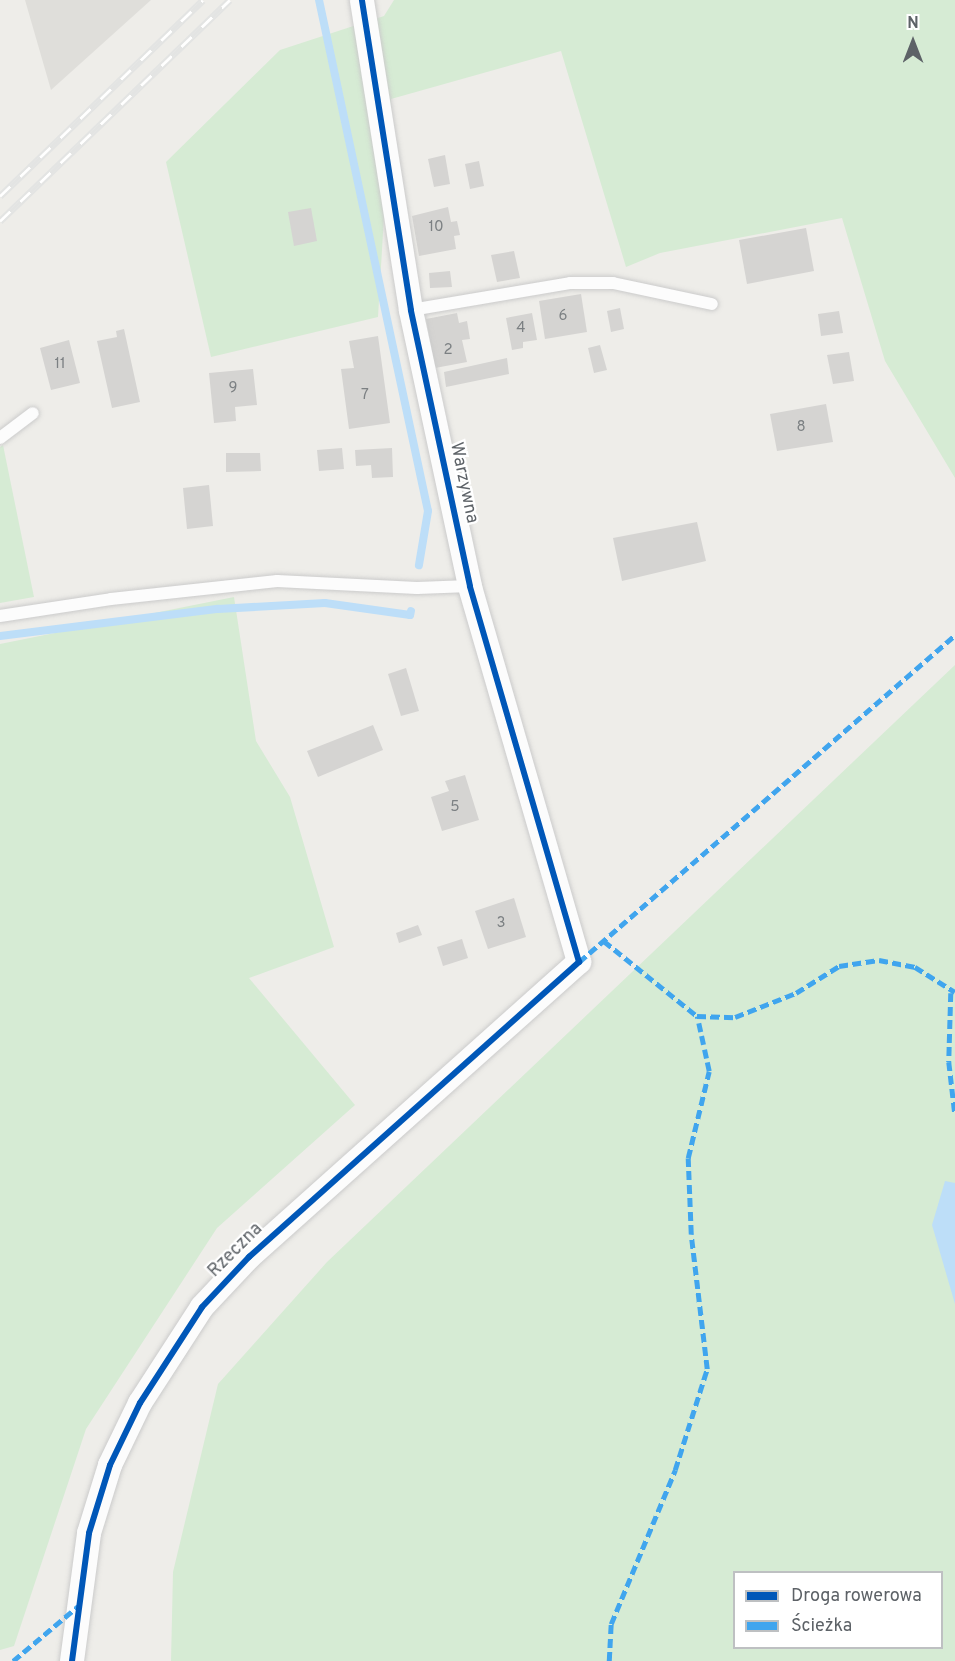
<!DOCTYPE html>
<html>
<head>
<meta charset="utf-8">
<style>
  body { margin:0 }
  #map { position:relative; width:955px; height:1661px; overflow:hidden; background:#eeede9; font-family:Overpass,sans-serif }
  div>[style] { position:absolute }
  .industrial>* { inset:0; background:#dfdeda }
  .green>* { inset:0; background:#d6ebd4 }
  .water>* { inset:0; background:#bddef8 }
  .stream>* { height:8px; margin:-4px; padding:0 4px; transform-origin:4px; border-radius:4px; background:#bddef8 }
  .building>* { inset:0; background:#d5d4d2 }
  .roads { filter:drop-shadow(0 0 2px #cbcbcb) drop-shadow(0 0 2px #cbcbcb) }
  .service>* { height:12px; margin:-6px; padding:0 6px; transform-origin:6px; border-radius:6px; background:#fcfcfc }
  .minor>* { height:24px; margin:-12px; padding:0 12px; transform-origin:12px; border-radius:12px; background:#fcfcfc }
  .rail>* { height:7px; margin-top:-3.5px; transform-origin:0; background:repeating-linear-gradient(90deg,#fff 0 14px,#e3e4e3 0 28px); box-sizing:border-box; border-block:2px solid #e3e4e3 }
  .quiet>* { height:4.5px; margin-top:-2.25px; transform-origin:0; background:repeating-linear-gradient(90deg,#40a5ee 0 9px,transparent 0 13.5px) }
  .cycleway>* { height:6px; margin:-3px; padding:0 3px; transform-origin:3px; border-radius:3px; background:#0057b8 }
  span { translate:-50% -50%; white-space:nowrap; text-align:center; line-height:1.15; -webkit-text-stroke:4.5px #fff; paint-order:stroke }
  .number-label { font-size:15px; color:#7c8083 }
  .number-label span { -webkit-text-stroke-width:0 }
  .street-label { font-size:18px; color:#5d6267 }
  .legend { position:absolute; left:733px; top:1571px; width:210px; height:78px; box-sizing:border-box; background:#fff; border:2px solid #bec0c2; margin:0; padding:8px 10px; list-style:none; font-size:18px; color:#5d6267 }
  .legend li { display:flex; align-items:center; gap:12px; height:30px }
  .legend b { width:30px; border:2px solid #bec0c2 }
  .north { position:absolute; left:883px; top:12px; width:60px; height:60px; -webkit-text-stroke:4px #fff; paint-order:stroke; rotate:0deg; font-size:16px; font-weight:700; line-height:24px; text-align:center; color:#5d6267 }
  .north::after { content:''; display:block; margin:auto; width:21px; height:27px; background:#5d6267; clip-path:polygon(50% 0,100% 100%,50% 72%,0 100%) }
</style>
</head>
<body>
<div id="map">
  <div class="industrial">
    <div style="clip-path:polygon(25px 0,151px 0,51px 90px)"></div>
  </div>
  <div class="green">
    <div style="clip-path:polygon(394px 0,955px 0,955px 478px,885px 361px,842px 218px,660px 253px,626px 267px,561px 51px,391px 99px,378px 317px,211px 357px,166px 162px,280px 50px,384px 16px)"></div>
    <div style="clip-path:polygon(3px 445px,34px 597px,0 603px,0 447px)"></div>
    <div style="clip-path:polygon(234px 597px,256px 741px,290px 797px,334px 947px,249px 978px,355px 1105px,217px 1228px,86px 1429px,14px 1646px,0 1650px,0 644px)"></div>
    <div style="clip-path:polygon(evenodd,955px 665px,955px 1661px,171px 1661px,173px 1572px,218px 1384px,327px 1262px,955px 665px,734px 1572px,942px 1572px,942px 1648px,734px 1648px,734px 1572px)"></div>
  </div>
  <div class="water">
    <div style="clip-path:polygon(945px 1181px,955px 1183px,955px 1304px,932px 1225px)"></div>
  </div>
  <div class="stream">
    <div style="left:319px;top:0;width:522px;rotate:77.96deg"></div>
    <div style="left:428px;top:511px;width:55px;rotate:99.5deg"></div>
    <div style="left:0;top:636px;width:220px;rotate:-7.1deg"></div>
    <div style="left:218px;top:609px;width:107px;rotate:-3.2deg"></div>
    <div style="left:325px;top:603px;width:86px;rotate:8deg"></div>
    <div style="left:410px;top:615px;width:4px;rotate:-76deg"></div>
  </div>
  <div class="building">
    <div style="clip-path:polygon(445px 155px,450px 184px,434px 187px,428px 159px)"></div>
    <div style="clip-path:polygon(479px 161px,484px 186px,470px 189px,465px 164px)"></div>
    <div style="clip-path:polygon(448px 207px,451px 222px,457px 221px,460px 235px,454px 236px,456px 249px,419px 256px,412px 216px)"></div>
    <div style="clip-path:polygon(311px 208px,317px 241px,294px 246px,288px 212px)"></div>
    <div style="clip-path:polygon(806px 228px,814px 271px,747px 284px,739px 240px)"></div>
    <div style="clip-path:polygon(514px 251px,520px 278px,497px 282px,491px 255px)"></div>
    <div style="clip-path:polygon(450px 271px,452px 287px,430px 288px,429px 273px)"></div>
    <div style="clip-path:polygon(581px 294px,587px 332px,545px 339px,539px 301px)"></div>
    <div style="clip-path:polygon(620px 308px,624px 329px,611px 332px,607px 311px)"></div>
    <div style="clip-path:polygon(839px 311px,843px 333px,821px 336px,818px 314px)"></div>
    <div style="clip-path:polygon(457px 313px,459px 323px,467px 321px,470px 339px,462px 340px,467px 362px,435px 368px,426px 319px)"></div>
    <div style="clip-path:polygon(532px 313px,537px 340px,523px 342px,523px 348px,512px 350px,506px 318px)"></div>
    <div style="clip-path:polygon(124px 329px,140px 402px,112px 408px,97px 341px,117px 337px,116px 331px)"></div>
    <div style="clip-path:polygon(378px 336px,390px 423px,349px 429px,341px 369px,354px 368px,349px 341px)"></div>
    <div style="clip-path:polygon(69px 340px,80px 383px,51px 390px,40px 348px)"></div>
    <div style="clip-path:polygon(600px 345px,607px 370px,594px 373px,588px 348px)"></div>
    <div style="clip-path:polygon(849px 352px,854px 381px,833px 384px,827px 355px)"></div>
    <div style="clip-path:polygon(507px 358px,509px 374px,446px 387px,444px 372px)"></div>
    <div style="clip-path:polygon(253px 369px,257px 405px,235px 407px,236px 421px,214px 423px,209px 373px)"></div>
    <div style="clip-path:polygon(826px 404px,833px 442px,777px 451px,770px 414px)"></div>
    <div style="clip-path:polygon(342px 448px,344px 469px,319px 471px,317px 450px)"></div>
    <div style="clip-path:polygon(392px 448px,393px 477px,372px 478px,371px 465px,356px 466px,355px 450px)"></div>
    <div style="clip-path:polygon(226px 453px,260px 453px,261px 471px,226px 472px)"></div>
    <div style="clip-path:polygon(209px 485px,213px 526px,187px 529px,183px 488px)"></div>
    <div style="clip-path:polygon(697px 522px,706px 561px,622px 581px,613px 538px)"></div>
    <div style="clip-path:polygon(406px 668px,419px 711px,401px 716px,388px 674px)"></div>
    <div style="clip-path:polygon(373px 725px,383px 750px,318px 777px,307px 751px)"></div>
    <div style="clip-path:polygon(465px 775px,479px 820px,442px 831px,431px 797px,449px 791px,445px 781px)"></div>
    <div style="clip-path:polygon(514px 898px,526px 937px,488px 949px,475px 911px)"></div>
    <div style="clip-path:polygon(418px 925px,422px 935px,399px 943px,396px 933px)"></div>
    <div style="clip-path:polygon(462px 939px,468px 958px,443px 966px,437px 947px)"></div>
  </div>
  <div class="roads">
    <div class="service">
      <div style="left:411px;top:310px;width:161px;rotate:-9.6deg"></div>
      <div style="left:570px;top:283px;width:43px"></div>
      <div style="left:613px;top:283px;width:101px;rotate:12deg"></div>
      <div style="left:0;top:438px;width:41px;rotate:-37.1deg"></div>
      <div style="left:0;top:616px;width:112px;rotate:-8.7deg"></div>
      <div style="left:111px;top:599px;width:167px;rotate:-6.2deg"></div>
      <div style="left:277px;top:581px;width:140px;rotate:2.9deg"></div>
      <div style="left:417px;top:588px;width:53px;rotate:-2.2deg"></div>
    </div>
    <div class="minor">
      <div style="left:72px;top:1661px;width:129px;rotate:-82.4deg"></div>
      <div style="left:89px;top:1533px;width:71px;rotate:-72.8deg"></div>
      <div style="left:110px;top:1465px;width:69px;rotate:-64.2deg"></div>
      <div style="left:140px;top:1403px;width:114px;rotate:-57.1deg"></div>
      <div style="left:202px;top:1307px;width:69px;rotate:-46.8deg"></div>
      <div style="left:249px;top:1257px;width:443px;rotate:-41.8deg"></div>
      <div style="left:579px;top:962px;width:391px;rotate:-106.2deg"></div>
      <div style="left:470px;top:586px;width:282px;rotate:-102.1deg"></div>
      <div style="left:411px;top:310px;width:314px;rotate:-99deg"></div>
    </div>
  </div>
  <div class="rail">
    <div style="left:0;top:196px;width:282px;rotate:-44deg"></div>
    <div style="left:0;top:221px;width:319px;rotate:-43.9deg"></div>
  </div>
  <div class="quiet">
    <div style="left:604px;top:941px;width:119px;rotate:38.9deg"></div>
    <div style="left:697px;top:1016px;width:38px;rotate:2deg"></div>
    <div style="left:735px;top:1017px;width:66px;rotate:-21.5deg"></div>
    <div style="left:796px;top:993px;width:51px;rotate:-32.1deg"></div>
    <div style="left:839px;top:966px;width:40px;rotate:-8.5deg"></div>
    <div style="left:879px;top:960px;width:37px;rotate:11deg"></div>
    <div style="left:915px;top:967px;width:47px;rotate:32deg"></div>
    <div style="left:579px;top:962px;width:498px;rotate:-41deg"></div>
    <div style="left:951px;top:993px;width:69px;rotate:91.7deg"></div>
    <div style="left:949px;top:1062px;width:52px;rotate:83.4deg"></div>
    <div style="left:13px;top:1661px;width:85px;rotate:-40.2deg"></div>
    <div style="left:609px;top:1661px;width:37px;rotate:-87deg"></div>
    <div style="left:611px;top:1624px;width:167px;rotate:-67.4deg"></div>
    <div style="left:675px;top:1470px;width:106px;rotate:-72.4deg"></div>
    <div style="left:707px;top:1369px;width:136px;rotate:-96.8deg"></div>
    <div style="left:691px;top:1234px;width:76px;rotate:-92.3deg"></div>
    <div style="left:688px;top:1158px;width:89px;rotate:-76.4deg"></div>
    <div style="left:709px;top:1071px;width:56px;rotate:-102.3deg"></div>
  </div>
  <div class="cycleway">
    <div style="left:72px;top:1661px;width:129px;rotate:-82.4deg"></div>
    <div style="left:89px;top:1533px;width:71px;rotate:-72.8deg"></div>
    <div style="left:110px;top:1465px;width:69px;rotate:-64.2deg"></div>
    <div style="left:140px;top:1403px;width:114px;rotate:-57.1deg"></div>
    <div style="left:202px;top:1307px;width:69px;rotate:-46.8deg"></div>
    <div style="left:249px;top:1257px;width:443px;rotate:-41.8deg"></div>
    <div style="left:579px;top:962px;width:391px;rotate:-106.2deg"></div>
    <div style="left:470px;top:586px;width:282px;rotate:-102.1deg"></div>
    <div style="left:411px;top:310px;width:314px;rotate:-99deg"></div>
  </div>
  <div class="number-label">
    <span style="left:436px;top:228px">10</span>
    <span style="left:563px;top:317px">6</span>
    <span style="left:521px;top:329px">4</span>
    <span style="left:448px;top:351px">2</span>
    <span style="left:60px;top:365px">11</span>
    <span style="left:233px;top:389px">9</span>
    <span style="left:365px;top:396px">7</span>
    <span style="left:801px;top:428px">8</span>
    <span style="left:455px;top:808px">5</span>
    <span style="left:501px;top:924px">3</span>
  </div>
  <div class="street-label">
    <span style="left:463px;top:483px;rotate:78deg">Warzywna</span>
    <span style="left:236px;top:1251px;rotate:-45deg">Rzeczna</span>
  </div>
  <ul class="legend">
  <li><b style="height:8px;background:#0057b8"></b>Droga rowerowa</li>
  <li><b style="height:8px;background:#40a5ee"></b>Ścieżka</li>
  </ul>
  <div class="north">N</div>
</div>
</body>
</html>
